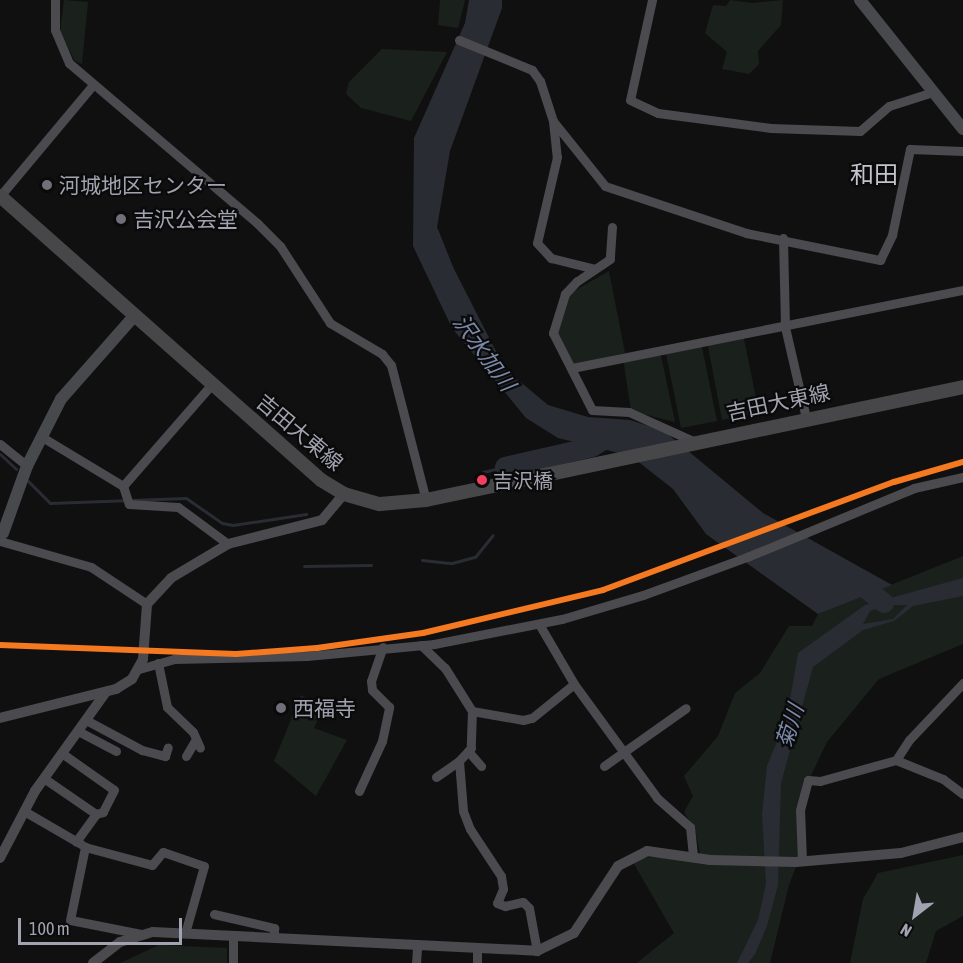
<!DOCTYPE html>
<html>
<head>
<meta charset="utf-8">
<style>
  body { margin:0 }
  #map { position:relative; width:963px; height:963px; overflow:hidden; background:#101010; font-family:"Asap Condensed","Noto Sans JP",sans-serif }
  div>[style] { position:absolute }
  .green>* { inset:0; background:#1a201c }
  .water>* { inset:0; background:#292c33 }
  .stream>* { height:3px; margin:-1.5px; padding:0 1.5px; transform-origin:1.5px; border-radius:1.5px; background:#292c33 }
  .river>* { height:20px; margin:-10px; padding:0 10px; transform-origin:10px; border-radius:10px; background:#292c33 }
  .minor>* { height:9px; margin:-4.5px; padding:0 4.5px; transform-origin:4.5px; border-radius:4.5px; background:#4a4a4f }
  .tertiary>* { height:10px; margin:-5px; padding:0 5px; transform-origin:5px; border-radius:5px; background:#4a4a4f }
  .secondary>* { height:12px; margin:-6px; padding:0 6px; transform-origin:6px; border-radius:6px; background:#48494d }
  .primary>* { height:14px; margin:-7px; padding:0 7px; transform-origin:7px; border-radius:7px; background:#47474a }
  .rail-1>* { height:6px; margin:-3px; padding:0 3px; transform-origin:3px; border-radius:3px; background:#f47921 }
  .dots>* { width:16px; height:16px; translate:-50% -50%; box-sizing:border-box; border:3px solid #0b0a0b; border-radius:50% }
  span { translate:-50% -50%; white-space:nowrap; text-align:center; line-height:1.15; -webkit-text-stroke:4.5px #0b0a0b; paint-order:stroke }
  .bus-label { font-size:20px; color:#a2a3b0 }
  .left { translate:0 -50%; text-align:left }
  .poi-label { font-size:21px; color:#a2a3b0 }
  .street-label { font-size:21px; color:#a2a3b0 }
  .water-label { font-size:22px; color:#7b8aa9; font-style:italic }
  .quarter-label { font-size:24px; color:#c2c3cd }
  .north { position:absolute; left:885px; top:885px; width:60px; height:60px; -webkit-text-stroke:4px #0b0a0b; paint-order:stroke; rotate:211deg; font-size:16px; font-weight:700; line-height:24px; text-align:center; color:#a2a3b0 }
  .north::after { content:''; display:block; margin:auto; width:21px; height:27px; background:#a2a3b0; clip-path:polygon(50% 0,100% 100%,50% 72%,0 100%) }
  .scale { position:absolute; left:18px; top:918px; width:164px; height:27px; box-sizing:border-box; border:3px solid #a2a3b0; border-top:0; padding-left:8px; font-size:18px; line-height:21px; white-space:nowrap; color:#a2a3b0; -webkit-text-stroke:4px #0b0a0b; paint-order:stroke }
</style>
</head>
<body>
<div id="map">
  <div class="green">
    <div style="clip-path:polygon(64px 0,88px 2px,82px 64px,75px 61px,60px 33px)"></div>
    <div style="clip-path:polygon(440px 0,465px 0,458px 28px,438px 25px)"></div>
    <div style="clip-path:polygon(730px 0,752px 3px,783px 0,781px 25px,758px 51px,759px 64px,749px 74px,722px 69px,727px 52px,705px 33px,713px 5px,726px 6px)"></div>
    <div style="clip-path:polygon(382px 49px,447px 52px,411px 121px,361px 108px,346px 94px,349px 82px)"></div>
    <div style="clip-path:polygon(609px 271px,625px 353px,574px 365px,556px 331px,567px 295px)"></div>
    <div style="clip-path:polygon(743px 334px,759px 413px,722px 420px,707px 341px)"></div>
    <div style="clip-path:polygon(701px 342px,717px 421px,681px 428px,665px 349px)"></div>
    <div style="clip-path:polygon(660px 351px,675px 422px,631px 411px,623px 358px)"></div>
    <div style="clip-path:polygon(963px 556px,963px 644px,879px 679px,827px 742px,807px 784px,802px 851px,789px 885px,770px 963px,637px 963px,674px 933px,630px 857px,701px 858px,695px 830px,684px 812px,693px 796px,684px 776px,718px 736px,735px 693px,760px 673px,789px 626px,812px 626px,818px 614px)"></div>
    <div style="clip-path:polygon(301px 695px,323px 707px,314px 728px,347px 740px,316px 796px,274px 761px)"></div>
    <div style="clip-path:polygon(963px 855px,963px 916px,936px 931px,926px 963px,850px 963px,863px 899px,878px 873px)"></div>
    <div style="clip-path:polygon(159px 945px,227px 948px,227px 963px,120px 963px)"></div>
  </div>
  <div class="water">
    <div style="clip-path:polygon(469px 0,502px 0,502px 8px,450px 151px,437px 227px,454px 269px,505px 369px,548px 405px,588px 417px,630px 420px,664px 431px,763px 513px,892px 585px,818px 614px,706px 534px,673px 489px,631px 456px,558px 438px,526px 418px,452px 328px,413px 246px,414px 138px,465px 23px)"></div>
    <div style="clip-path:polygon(evenodd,963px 578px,963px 596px,913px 606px,894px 621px,863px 630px,813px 667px,781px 783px,778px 885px,767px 926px,755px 954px,748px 963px,737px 963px,758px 920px,766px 884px,762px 814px,767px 766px,787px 717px,798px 653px,865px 605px,963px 578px,887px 605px,907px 605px,893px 619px,863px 624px,870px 611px,887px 605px)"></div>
  </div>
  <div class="stream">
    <div style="left:0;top:454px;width:22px;rotate:43deg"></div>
    <div style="left:486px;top:475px;width:4px;rotate:-135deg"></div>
    <div style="left:483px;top:472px;width:23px;rotate:-13deg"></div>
    <div style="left:28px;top:481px;width:31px;rotate:45deg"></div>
    <div style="left:50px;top:503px;width:136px;rotate:-2.1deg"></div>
    <div style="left:186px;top:498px;width:44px;rotate:34.8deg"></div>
    <div style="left:222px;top:523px;width:11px;rotate:10deg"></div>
    <div style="left:233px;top:525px;width:74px;rotate:-8.6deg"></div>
    <div style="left:422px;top:560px;width:30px;rotate:6deg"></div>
    <div style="left:452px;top:563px;width:24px;rotate:-15deg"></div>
    <div style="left:475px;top:557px;width:28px;rotate:-51deg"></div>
    <div style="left:304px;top:566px;width:67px;rotate:-0.9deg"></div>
  </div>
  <div class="river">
    <div style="left:505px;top:467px;width:89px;rotate:-12.9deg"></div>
    <div style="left:592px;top:447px;width:23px;rotate:-31deg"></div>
    <div style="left:851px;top:577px;width:42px;rotate:38.2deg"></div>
  </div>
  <div class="minor">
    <div style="left:55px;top:0;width:30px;rotate:90deg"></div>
    <div style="left:55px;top:30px;width:36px;rotate:67deg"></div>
    <div style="left:69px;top:63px;width:247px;rotate:40.4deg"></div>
    <div style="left:257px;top:223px;width:33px;rotate:45deg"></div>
    <div style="left:280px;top:246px;width:92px;rotate:57deg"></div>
    <div style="left:330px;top:323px;width:61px;rotate:30.8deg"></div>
    <div style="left:382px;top:354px;width:14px;rotate:51deg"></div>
    <div style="left:391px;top:365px;width:139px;rotate:75.5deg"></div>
    <div style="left:652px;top:0;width:102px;rotate:102.4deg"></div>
    <div style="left:630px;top:100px;width:31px;rotate:25deg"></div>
    <div style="left:658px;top:113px;width:114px;rotate:7.6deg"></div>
    <div style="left:771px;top:128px;width:89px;rotate:1.9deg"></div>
    <div style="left:860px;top:131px;width:38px;rotate:-41deg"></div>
    <div style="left:889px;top:106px;width:46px;rotate:-17.7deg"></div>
    <div style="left:459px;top:40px;width:79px;rotate:22.3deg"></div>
    <div style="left:532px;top:70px;width:14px;rotate:54deg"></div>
    <div style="left:540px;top:81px;width:42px;rotate:72deg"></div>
    <div style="left:553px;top:121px;width:83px;rotate:51.3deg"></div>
    <div style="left:605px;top:186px;width:149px;rotate:18.4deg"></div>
    <div style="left:746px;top:233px;width:137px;rotate:11.4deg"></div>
    <div style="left:880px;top:260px;width:28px;rotate:-64deg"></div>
    <div style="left:892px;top:235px;width:88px;rotate:-78.2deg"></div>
    <div style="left:910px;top:149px;width:53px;rotate:2.2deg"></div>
    <div style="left:553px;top:121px;width:36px;rotate:84deg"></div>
    <div style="left:557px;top:157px;width:88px;rotate:103.1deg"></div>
    <div style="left:537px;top:243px;width:21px;rotate:47deg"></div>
    <div style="left:551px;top:258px;width:45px;rotate:14deg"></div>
    <div style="left:0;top:196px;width:143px;rotate:-50.1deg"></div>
    <div style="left:612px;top:227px;width:32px;rotate:94deg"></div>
    <div style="left:610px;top:259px;width:40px;rotate:146deg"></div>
    <div style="left:577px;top:281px;width:18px;rotate:133deg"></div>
    <div style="left:565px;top:294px;width:41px;rotate:107.1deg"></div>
    <div style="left:553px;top:333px;width:86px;rotate:63.1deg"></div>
    <div style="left:592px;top:410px;width:37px;rotate:3deg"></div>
    <div style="left:629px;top:412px;width:70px;rotate:24.4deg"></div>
    <div style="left:783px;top:238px;width:89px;rotate:88.7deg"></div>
    <div style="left:785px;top:327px;width:93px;rotate:77deg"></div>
    <div style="left:572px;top:368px;width:399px;rotate:-11.3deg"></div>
    <div style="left:42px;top:437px;width:95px;rotate:31.2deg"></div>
    <div style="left:123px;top:486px;width:19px;rotate:72deg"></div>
    <div style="left:129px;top:504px;width:49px;rotate:3.5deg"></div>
    <div style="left:178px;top:507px;width:62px;rotate:36.5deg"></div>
    <div style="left:0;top:444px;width:35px;rotate:39deg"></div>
    <div style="left:123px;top:486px;width:135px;rotate:-48.9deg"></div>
    <div style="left:0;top:541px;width:95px;rotate:15.9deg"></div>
    <div style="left:91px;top:567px;width:67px;rotate:33.5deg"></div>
    <div style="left:539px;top:624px;width:69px;rotate:59.7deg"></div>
    <div style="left:574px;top:684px;width:141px;rotate:53.9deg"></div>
    <div style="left:657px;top:798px;width:44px;rotate:41.3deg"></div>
    <div style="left:690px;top:827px;width:29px;rotate:84deg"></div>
    <div style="left:421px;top:645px;width:33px;rotate:44deg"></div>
    <div style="left:445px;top:668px;width:51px;rotate:57.9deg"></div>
    <div style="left:472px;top:711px;width:52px;rotate:10deg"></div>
    <div style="left:523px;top:720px;width:9px;rotate:-13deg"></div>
    <div style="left:532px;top:718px;width:54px;rotate:-39deg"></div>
    <div style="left:158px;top:663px;width:45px;rotate:78.4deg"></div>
    <div style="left:167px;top:707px;width:36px;rotate:44deg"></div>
    <div style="left:193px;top:732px;width:17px;rotate:66deg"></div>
    <div style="left:139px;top:669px;width:36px;rotate:-16deg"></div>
    <div style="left:174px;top:659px;width:133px;rotate:-1.3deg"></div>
    <div style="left:307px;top:656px;width:128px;rotate:-5.4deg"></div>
    <div style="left:434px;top:644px;width:130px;rotate:-11.1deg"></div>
    <div style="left:562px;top:619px;width:84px;rotate:-16.5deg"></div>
    <div style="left:643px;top:595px;width:111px;rotate:-20.1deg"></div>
    <div style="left:747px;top:557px;width:181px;rotate:-22.4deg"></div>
    <div style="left:914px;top:488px;width:50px;rotate:-12.7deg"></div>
    <div style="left:472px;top:711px;width:37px;rotate:92deg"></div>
    <div style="left:471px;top:748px;width:18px;rotate:133deg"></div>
    <div style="left:459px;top:761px;width:50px;rotate:85.4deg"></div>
    <div style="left:463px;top:811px;width:19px;rotate:69deg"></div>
    <div style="left:470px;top:829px;width:56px;rotate:56.6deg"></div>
    <div style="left:501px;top:876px;width:13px;rotate:81deg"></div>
    <div style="left:503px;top:889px;width:15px;rotate:113deg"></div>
    <div style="left:497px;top:903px;width:9px;rotate:21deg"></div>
    <div style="left:505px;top:906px;width:18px;rotate:-13deg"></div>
    <div style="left:523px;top:902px;width:8px;rotate:45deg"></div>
    <div style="left:529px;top:908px;width:44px;rotate:79.5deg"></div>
    <div style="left:86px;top:720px;width:64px;rotate:28.2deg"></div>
    <div style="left:142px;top:750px;width:24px;rotate:15deg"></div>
    <div style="left:165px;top:756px;width:9px;rotate:-72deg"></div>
    <div style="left:78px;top:731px;width:43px;rotate:27.8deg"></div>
    <div style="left:468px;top:751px;width:20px;rotate:49deg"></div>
    <div style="left:63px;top:754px;width:62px;rotate:35.2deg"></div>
    <div style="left:114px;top:790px;width:25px;rotate:117deg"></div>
    <div style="left:103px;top:812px;width:7px;rotate:164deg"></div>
    <div style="left:186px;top:756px;width:16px;rotate:-60deg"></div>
    <div style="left:896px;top:760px;width:24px;rotate:-57deg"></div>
    <div style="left:909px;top:740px;width:79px;rotate:-46.5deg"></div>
    <div style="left:604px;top:766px;width:100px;rotate:-35.3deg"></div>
    <div style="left:436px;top:777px;width:28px;rotate:-35deg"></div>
    <div style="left:45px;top:779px;width:62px;rotate:34.5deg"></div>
    <div style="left:96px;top:814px;width:34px;rotate:126deg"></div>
    <div style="left:359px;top:791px;width:55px;rotate:-65.3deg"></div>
    <div style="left:382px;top:741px;width:35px;rotate:-78deg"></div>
    <div style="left:389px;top:707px;width:24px;rotate:-135deg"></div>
    <div style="left:372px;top:690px;width:9px;rotate:-96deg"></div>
    <div style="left:371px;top:681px;width:36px;rotate:-71deg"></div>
    <div style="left:24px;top:811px;width:66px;rotate:30.1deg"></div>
    <div style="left:802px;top:861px;width:51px;rotate:-92.2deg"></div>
    <div style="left:800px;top:810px;width:31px;rotate:-75deg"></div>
    <div style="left:808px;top:780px;width:12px;rotate:5deg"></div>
    <div style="left:820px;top:781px;width:79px;rotate:-15.4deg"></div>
    <div style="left:896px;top:760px;width:51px;rotate:22deg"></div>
    <div style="left:943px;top:779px;width:25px;rotate:37deg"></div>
    <div style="left:214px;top:914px;width:62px;rotate:13.1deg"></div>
    <div style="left:274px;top:928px;width:9px;rotate:90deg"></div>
    <div style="left:141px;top:934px;width:72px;rotate:-168.8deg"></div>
    <div style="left:70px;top:920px;width:75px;rotate:-78.4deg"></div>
    <div style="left:85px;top:847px;width:69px;rotate:15deg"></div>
    <div style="left:152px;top:865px;width:17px;rotate:-50deg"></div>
    <div style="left:163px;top:852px;width:43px;rotate:18.9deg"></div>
    <div style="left:204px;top:866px;width:70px;rotate:105.8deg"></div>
    <div style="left:233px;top:935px;width:28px;rotate:90deg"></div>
    <div style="left:416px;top:963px;width:15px;rotate:-86deg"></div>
    <div style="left:477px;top:963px;width:13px;rotate:-90deg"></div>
  </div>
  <div class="tertiary">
    <div style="left:0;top:718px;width:120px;rotate:-14deg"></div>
    <div style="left:116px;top:689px;width:19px;rotate:-32deg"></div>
    <div style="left:132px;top:679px;width:23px;rotate:-61deg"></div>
    <div style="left:143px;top:659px;width:55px;rotate:-85.8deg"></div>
    <div style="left:147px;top:604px;width:35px;rotate:-47deg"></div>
    <div style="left:171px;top:578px;width:66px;rotate:-30.8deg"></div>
    <div style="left:228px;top:544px;width:97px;rotate:-14.3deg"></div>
    <div style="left:322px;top:520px;width:34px;rotate:-50deg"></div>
    <div style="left:0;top:858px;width:76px;rotate:-62.4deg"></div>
    <div style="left:35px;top:791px;width:122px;rotate:-54.4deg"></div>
    <div style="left:93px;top:963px;width:34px;rotate:-38deg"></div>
    <div style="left:120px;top:942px;width:34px;rotate:-17deg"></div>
    <div style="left:153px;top:932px;width:384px;rotate:2.8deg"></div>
    <div style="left:537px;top:951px;width:41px;rotate:-25.9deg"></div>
    <div style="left:574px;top:933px;width:80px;rotate:-56.7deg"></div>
    <div style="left:618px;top:866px;width:33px;rotate:-27deg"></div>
    <div style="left:647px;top:851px;width:64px;rotate:8.1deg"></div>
    <div style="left:710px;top:860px;width:86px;rotate:1.3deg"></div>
    <div style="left:796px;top:862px;width:105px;rotate:-4.9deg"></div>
    <div style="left:901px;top:853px;width:64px;rotate:-14.5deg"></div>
  </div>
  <div class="secondary">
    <div style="left:860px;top:0;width:165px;rotate:51.4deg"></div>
    <div style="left:3px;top:533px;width:71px;rotate:-70.3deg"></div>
    <div style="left:27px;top:466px;width:75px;rotate:-63.1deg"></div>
    <div style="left:61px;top:399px;width:112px;rotate:-48.6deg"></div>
  </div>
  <div class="primary">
    <div style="left:0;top:196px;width:429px;rotate:41.5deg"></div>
    <div style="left:321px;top:480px;width:27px;rotate:31deg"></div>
    <div style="left:344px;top:494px;width:37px;rotate:16deg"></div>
    <div style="left:380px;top:504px;width:46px;rotate:-5deg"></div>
    <div style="left:426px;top:500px;width:549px;rotate:-11.88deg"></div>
  </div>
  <div class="rail-1">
    <div style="left:0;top:645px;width:236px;rotate:2.2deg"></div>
    <div style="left:236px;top:654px;width:81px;rotate:-4.2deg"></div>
    <div style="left:317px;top:648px;width:107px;rotate:-8.1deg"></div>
    <div style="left:423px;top:633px;width:185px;rotate:-13.4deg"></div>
    <div style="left:603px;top:590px;width:310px;rotate:-20.4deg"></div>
    <div style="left:894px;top:482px;width:72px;rotate:-16.2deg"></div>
  </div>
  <div class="dots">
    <div style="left:47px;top:185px;background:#6f7078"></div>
    <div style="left:121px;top:219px;background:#6f7078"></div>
    <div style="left:482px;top:480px;background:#f24062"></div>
    <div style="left:281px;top:708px;background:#6f7078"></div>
  </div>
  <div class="bus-label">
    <span class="left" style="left:493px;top:480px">吉沢橋</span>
  </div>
  <div class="poi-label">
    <span class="left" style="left:59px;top:185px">河城地区センター</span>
    <span class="left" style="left:133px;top:219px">吉沢公会堂</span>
    <span class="left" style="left:293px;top:708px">西福寺</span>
  </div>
  <div class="street-label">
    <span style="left:778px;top:402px;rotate:-12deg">吉田大東線</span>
    <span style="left:300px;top:432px;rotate:40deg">吉田大東線</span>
  </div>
  <div class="water-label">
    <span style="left:484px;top:353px;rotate:54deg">沢水加川</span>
    <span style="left:790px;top:726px;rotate:-72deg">菊川</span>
  </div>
  <div class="quarter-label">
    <span style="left:874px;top:175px">和田</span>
  </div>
  <div class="north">N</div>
  <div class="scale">100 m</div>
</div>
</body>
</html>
